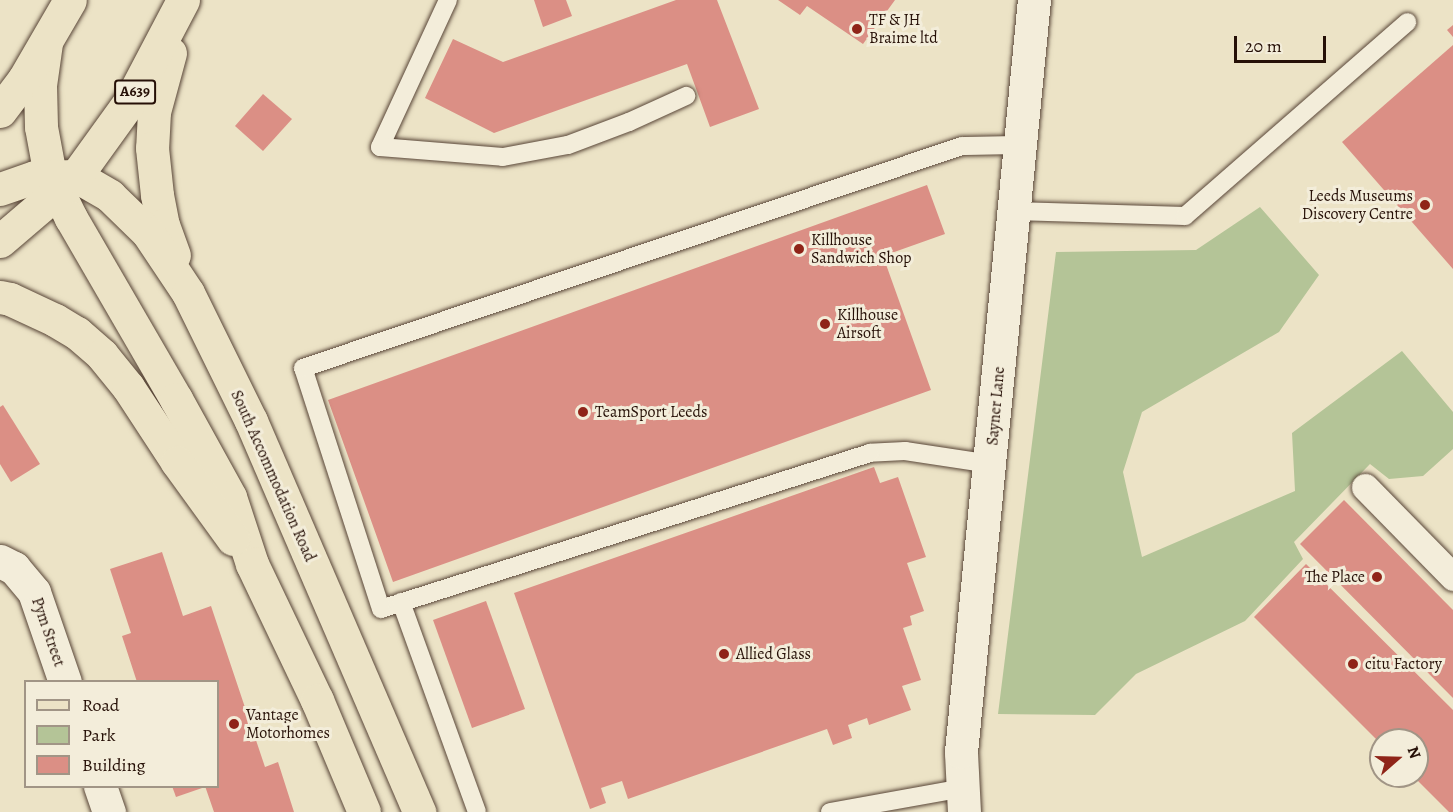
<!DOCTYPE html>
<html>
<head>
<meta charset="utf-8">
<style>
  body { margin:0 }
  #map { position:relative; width:1453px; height:812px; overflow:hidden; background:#ece3c6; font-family:Alegreya,serif }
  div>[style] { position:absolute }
  .green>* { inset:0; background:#b4c497 }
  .building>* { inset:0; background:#db8f85 }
  .roads { filter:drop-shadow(0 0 2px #584537) drop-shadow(0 0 2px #584537) }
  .service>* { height:18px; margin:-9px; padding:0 9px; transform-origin:9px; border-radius:9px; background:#f3edda }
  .pedestrian>* { height:27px; margin:-13.5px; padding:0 13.5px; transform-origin:13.5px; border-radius:13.5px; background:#f3edda }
  .minor>* { height:33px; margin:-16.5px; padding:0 16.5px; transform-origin:16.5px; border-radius:16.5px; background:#f3edda }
  .primary>* { height:33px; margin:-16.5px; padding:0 16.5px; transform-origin:16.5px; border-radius:16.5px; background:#ece3c6 }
  .dots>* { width:16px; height:16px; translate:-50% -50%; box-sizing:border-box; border:3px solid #f3edda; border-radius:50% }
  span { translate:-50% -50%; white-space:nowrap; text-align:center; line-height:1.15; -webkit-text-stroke:6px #f3edda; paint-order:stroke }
  .shield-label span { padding:2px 4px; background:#f3edda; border:2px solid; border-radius:4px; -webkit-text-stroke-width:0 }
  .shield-label { font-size:15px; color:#261007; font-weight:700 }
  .poi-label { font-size:16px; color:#261007 }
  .left { translate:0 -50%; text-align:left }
  .right { translate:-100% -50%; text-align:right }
  .street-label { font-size:16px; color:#261007 }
  .legend { position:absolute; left:24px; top:680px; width:195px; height:108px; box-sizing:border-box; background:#f3edda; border:2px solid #a19586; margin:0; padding:8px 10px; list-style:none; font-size:18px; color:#261007 }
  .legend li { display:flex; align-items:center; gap:12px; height:30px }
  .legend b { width:30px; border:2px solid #a19586 }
  .north { position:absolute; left:1369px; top:728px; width:60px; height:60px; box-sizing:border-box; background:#f3edda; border:2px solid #a19586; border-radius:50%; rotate:70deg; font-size:16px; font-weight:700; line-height:24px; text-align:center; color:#261007 }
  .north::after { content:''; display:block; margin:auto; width:21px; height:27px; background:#8f2418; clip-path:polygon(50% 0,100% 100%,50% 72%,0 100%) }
  .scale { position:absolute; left:1234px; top:36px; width:92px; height:27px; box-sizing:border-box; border:3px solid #261007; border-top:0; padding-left:8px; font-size:18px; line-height:21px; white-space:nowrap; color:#261007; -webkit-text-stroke:4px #f3edda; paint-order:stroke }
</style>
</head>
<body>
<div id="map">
  <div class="green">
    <div style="clip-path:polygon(1260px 207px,1319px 275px,1279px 332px,1142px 412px,1123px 472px,1142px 557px,1295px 491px,1292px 433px,1402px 351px,1453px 412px,1453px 449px,1423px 476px,1389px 479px,1370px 464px,1294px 542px,1303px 559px,1245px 621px,1136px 674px,1095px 715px,998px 714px,1056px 252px,1196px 250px)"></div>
  </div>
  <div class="building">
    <div style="clip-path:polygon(534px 0,566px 0,572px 16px,543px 27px)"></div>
    <div style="clip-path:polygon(676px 0,717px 0,759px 109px,710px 127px,687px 64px,494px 133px,425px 98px,453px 39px,503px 62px)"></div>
    <div style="clip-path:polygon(778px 0,895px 0,863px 44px,807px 6px,800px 15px)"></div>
    <div style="clip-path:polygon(1453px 25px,1453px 37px,1447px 30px)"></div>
    <div style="clip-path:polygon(1453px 45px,1453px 269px,1342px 142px)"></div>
    <div style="clip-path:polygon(263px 94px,292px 119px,263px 151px,235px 126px)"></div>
    <div style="clip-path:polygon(927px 185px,945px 234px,883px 256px,931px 390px,393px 582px,328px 400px)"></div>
    <div style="clip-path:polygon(3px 405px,40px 464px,11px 482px,0 464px,0 407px)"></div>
    <div style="clip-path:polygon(874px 467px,880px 483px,898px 477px,926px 557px,907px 563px,924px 611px,910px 616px,912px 625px,903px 628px,921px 680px,902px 686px,911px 710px,869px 725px,867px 718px,848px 725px,852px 738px,833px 745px,827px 729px,628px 799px,622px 781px,601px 788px,606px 803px,590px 809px,514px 593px)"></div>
    <div style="clip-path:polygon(1344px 500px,1453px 610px,1453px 698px,1300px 544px)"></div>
    <div style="clip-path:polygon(162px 552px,183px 616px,211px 606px,265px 767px,278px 762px,294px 812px,214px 812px,205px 786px,218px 786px,218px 682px,137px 682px,122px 636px,131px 633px,110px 569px)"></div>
    <div style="clip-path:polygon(1306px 564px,1453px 710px,1453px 812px,1449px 812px,1413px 776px,1417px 776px,1417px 740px,1381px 740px,1381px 744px,1254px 617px)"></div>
    <div style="clip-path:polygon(486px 601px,525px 709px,472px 728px,433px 620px)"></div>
    <div style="clip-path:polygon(172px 786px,205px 786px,205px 787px,176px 797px)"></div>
  </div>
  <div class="roads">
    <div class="service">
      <div style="left:448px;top:0;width:162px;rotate:114.8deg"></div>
      <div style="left:380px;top:147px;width:123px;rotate:4.6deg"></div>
      <div style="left:503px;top:157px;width:66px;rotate:-10.5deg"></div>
      <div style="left:568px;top:145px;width:65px;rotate:-20.7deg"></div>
      <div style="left:629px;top:122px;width:63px;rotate:-24.5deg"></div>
      <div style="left:1014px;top:211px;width:171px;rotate:1.7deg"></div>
      <div style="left:1185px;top:216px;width:295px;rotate:-41.1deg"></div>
      <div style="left:991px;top:464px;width:87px;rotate:-171.4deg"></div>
      <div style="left:905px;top:451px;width:35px;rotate:177deg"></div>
      <div style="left:870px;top:453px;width:513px;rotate:162.31deg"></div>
      <div style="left:381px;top:609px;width:253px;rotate:-107.9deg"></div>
      <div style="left:303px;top:368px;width:695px;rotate:-18.62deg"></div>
      <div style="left:962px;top:146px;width:58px;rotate:-1deg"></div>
      <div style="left:401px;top:602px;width:223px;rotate:70.1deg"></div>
      <div style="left:830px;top:812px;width:135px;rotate:-10.2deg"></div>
    </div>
    <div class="pedestrian">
      <div style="left:1365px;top:487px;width:126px;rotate:45.6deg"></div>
    </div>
    <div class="minor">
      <div style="left:0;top:561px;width:16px;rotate:27deg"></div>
      <div style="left:14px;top:568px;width:31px;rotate:50deg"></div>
      <div style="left:34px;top:592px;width:95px;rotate:71deg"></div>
      <div style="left:100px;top:786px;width:28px;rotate:71deg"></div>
      <div style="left:964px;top:812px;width:60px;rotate:-92.9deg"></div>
      <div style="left:961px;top:752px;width:756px;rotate:-84.46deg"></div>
    </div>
    <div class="primary">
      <div style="left:46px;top:43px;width:42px;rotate:98.1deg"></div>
      <div style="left:40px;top:85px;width:42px;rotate:88.6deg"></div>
      <div style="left:41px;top:127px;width:49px;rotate:79.4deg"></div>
      <div style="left:50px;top:175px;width:48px;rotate:64deg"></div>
      <div style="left:71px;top:218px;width:209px;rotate:59.9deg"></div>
      <div style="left:176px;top:399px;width:112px;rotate:61.1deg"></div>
      <div style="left:230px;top:497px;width:71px;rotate:71.8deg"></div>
      <div style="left:252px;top:564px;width:151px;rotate:64.5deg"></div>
      <div style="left:317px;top:700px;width:121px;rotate:67.2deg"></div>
      <div style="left:170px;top:53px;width:61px;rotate:105.2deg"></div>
      <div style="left:154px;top:112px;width:36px;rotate:93deg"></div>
      <div style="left:152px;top:148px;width:47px;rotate:83.9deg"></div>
      <div style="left:157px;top:195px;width:31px;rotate:79deg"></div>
      <div style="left:163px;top:225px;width:32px;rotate:70deg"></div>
      <div style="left:0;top:111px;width:40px;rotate:-53deg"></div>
      <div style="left:24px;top:79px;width:91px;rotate:-59.8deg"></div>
      <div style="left:0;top:189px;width:37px;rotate:-19deg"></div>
      <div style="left:35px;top:177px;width:41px;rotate:-1.4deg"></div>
      <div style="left:76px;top:176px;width:39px;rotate:30deg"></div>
      <div style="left:110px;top:196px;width:53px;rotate:44.2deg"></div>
      <div style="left:148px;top:233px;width:72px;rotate:56.3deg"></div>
      <div style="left:188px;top:293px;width:143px;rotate:63.8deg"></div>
      <div style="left:251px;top:421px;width:426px;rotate:66.7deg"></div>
      <div style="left:0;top:241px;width:100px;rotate:-40.5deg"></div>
      <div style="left:76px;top:176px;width:92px;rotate:-54.2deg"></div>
      <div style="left:130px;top:101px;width:114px;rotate:-62.3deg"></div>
      <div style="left:0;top:297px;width:10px;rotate:11deg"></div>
      <div style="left:10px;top:299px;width:50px;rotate:25deg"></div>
      <div style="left:55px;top:320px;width:26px;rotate:31deg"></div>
      <div style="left:77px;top:333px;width:33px;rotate:41deg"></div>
      <div style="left:102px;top:355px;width:41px;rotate:50.9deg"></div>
      <div style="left:128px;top:387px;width:90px;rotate:56.8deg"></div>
      <div style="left:177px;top:462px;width:95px;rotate:54deg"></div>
    </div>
  </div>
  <div class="dots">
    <div style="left:857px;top:29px;background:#8f2418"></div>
    <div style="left:1425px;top:205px;background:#8f2418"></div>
    <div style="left:799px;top:249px;background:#8f2418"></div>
    <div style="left:825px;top:324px;background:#8f2418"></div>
    <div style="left:583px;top:412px;background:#8f2418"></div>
    <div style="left:1377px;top:577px;background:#8f2418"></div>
    <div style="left:724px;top:654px;background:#8f2418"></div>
    <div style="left:1353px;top:664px;background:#8f2418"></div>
    <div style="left:234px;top:724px;background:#8f2418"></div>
  </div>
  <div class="shield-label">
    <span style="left:135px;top:92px">A639</span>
  </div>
  <div class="poi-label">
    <span class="left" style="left:869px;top:29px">TF &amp; JH<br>Braime ltd</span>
    <span class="right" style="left:1413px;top:205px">Leeds Museums<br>Discovery Centre</span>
    <span class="left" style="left:811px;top:249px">Killhouse<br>Sandwich Shop</span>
    <span class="left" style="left:837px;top:324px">Killhouse<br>Airsoft</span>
    <span class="left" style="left:595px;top:412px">TeamSport Leeds</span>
    <span class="right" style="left:1365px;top:577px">The Place</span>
    <span class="left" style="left:736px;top:654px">Allied Glass</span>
    <span class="left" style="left:1365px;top:664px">citu Factory</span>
    <span class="left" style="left:246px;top:724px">Vantage<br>Motorhomes</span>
  </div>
  <div class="street-label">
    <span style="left:996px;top:406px;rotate:-85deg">Sayner Lane</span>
    <span style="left:273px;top:476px;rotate:66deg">South Accommodation Road</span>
    <span style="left:48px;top:632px;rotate:71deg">Pym Street</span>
  </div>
  <ul class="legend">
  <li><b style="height:8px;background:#ece3c6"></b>Road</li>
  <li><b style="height:16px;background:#b4c497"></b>Park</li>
  <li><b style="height:16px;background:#db8f85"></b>Building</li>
  </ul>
  <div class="north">N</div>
  <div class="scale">20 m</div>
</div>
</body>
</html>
